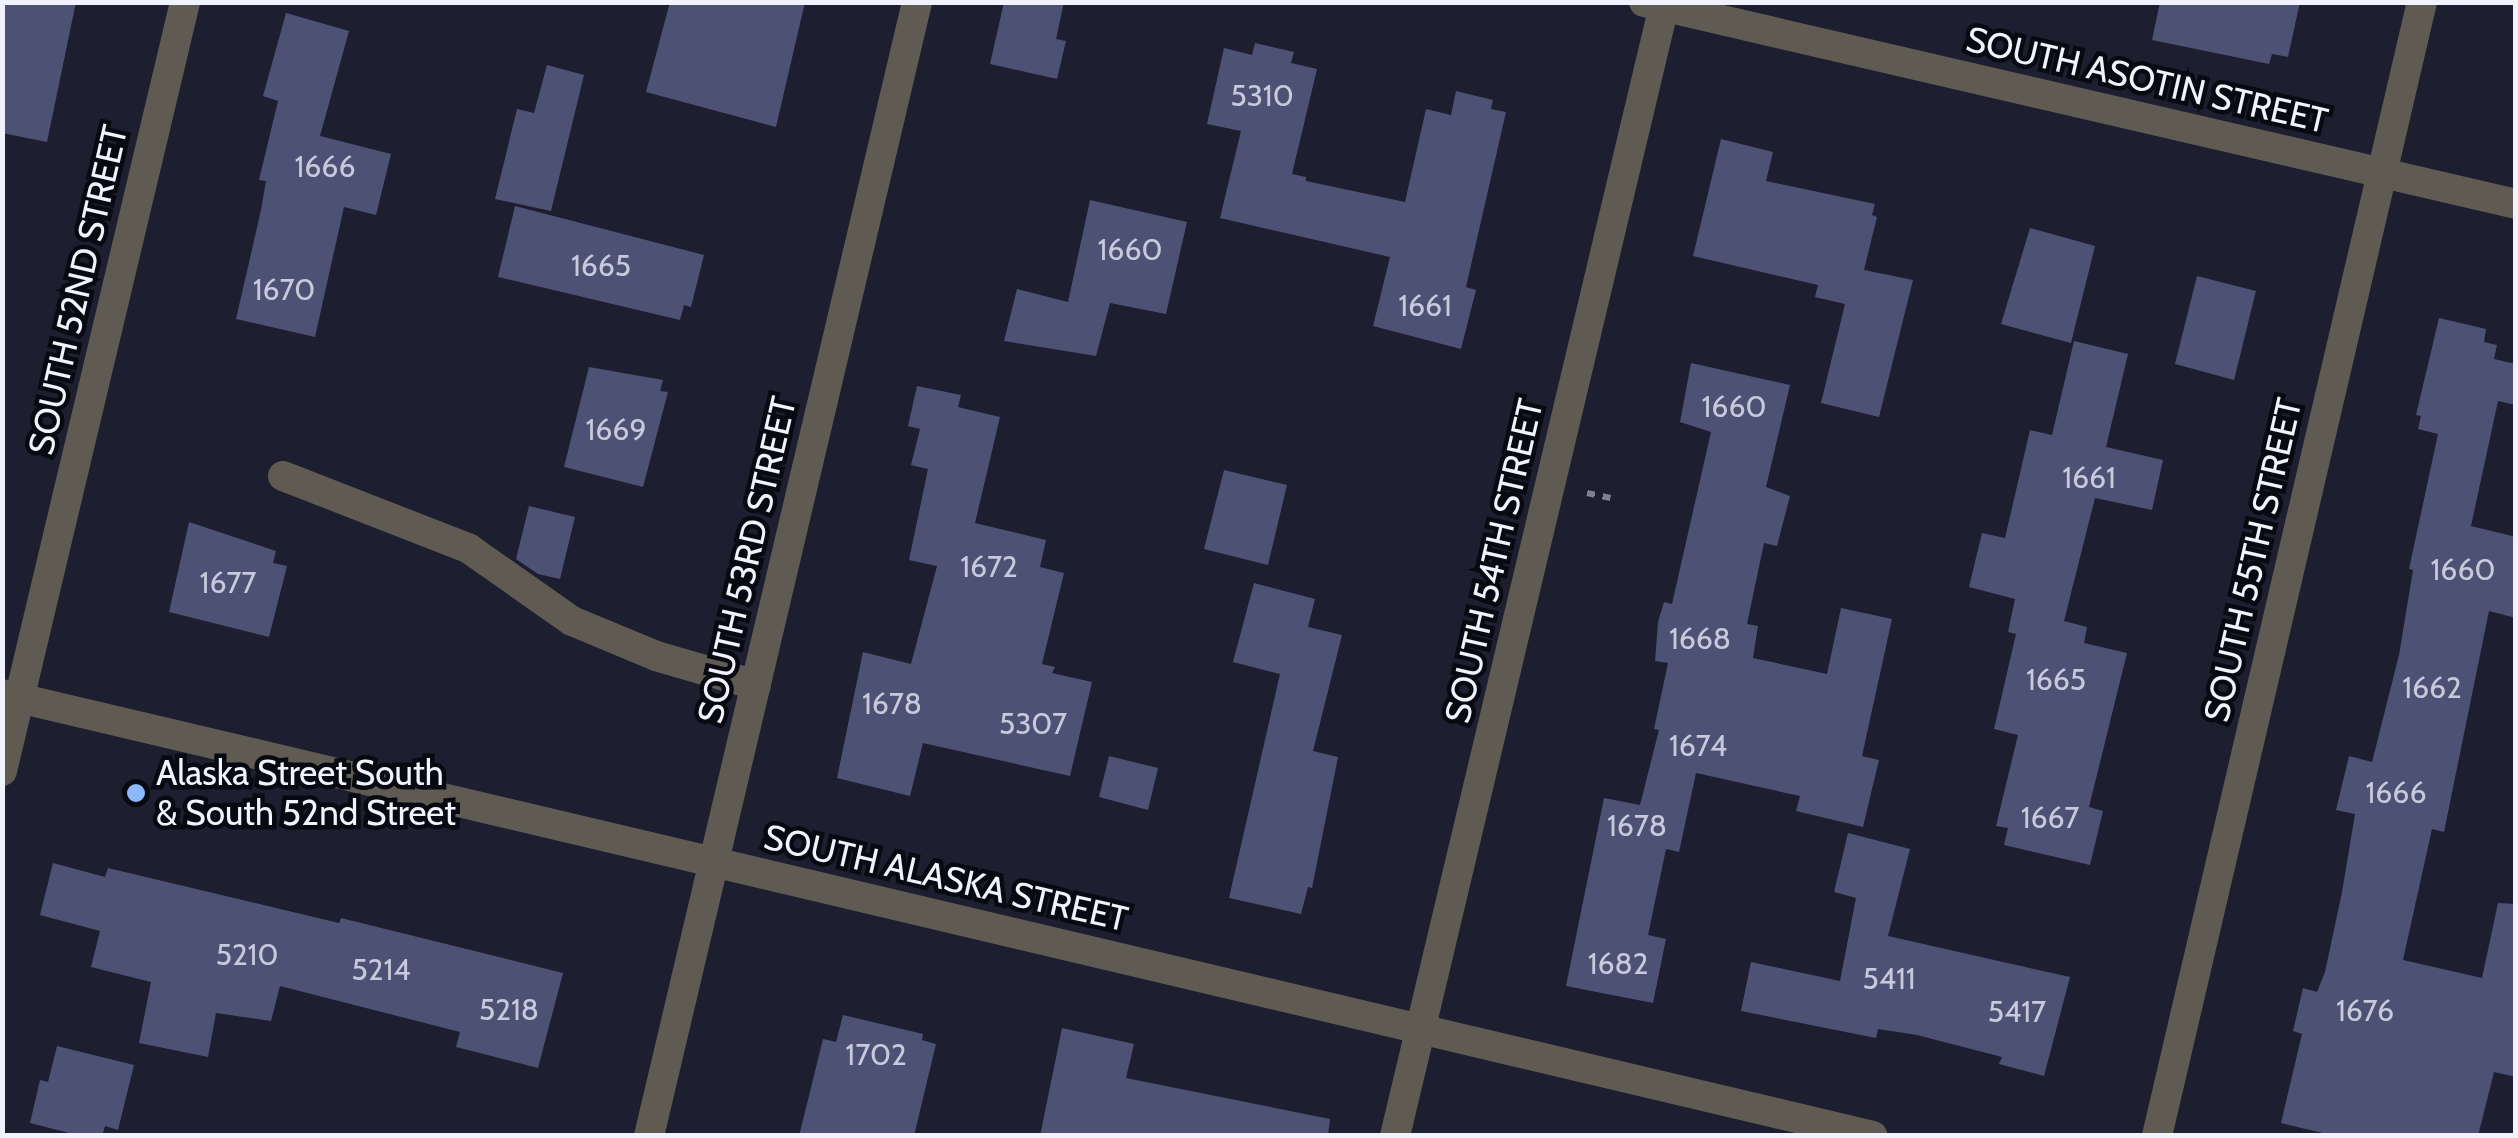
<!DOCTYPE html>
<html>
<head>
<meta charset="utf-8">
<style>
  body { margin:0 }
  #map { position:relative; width:2518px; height:1138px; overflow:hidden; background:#1d1f30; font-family:Cabin,sans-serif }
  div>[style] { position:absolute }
  .building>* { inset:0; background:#4d5174 }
  .path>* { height:6px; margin-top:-3px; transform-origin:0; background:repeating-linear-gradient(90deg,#7f8190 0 8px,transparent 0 16px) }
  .minor>* { height:30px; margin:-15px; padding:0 15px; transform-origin:15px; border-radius:15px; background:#5f5b53 }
  .dots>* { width:28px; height:28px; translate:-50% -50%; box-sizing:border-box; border:5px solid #090a11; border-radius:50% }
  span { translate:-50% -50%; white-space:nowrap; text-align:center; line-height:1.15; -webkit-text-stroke:9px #090a11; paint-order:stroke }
  .number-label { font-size:30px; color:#c7cadc }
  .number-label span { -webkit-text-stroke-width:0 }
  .street-label { font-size:35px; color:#f0f2fe }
  .poi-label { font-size:35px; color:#f0f2fe }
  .left { translate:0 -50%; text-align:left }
  .frame { position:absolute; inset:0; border:5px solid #f0f2fe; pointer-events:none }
</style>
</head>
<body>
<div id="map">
  <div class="building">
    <div style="clip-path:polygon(2px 2px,76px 2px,47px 142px,2px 133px)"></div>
    <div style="clip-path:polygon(670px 2px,805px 2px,776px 127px,646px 92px)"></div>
    <div style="clip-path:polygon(1004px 2px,1064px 2px,1056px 39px,1066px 41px,1057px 79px,990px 64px)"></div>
    <div style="clip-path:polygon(2160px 2px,2300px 2px,2288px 57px,2272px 54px,2269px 64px,2152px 40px)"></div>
    <div style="clip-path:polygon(286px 13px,349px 31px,320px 136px,391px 154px,376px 215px,344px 207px,315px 337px,236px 319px,261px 210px,266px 181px,259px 180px,278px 101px,263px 96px)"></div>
    <div style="clip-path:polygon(1255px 43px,1294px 52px,1291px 63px,1317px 69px,1292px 174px,1306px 177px,1306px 181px,1405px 202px,1426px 109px,1451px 115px,1456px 91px,1493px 100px,1491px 109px,1506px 112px,1466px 287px,1476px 290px,1461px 349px,1373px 326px,1390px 257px,1220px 218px,1241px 131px,1207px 124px,1224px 48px,1252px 55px)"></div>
    <div style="clip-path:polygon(547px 65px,584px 75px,551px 211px,495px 199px,517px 109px,534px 113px)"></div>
    <div style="clip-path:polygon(1721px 139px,1773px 152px,1766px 181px,1875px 204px,1872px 215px,1877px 217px,1864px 270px,1913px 280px,1879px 417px,1821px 403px,1845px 304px,1815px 297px,1818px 285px,1693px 256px)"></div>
    <div style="clip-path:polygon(1090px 200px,1187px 222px,1166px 314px,1110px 303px,1096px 356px,1004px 341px,1017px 289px,1068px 302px)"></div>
    <div style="clip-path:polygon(515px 206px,704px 255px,691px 307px,684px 305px,680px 320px,498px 277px)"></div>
    <div style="clip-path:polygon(2030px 228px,2095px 246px,2071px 343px,2001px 324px)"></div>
    <div style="clip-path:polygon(2197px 276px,2256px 291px,2234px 380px,2175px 364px)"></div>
    <div style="clip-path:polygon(2439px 318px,2486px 329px,2484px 342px,2497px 345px,2494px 359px,2516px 364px,2516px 405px,2498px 401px,2471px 526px,2516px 537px,2516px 618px,2489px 611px,2444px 832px,2432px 829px,2403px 960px,2482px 978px,2498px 903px,2516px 904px,2516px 1077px,2494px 1072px,2478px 1136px,2335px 1136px,2281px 1123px,2302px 1034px,2293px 1031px,2303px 988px,2317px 992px,2325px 972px,2342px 892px,2355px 814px,2336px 810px,2349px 756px,2372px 762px,2399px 655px,2413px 570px,2409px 569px,2438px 434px,2418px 429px,2421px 416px,2416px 415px)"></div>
    <div style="clip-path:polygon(2074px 341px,2128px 354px,2106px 447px,2163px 460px,2152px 510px,2095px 498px,2064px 621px,2087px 627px,2084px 643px,2127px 653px,2089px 807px,2103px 811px,2090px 865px,2004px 845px,2008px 828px,1996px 826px,2018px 735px,1994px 729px,2016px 634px,2008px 632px,2015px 599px,1969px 587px,1982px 533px,2005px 538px,2030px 430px,2052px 435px)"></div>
    <div style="clip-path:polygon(1691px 363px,1790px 385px,1766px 487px,1790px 496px,1777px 546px,1764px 543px,1747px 624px,1758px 626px,1753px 658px,1827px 674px,1841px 608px,1892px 619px,1862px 756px,1879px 760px,1863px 827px,1796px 811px,1800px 796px,1696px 773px,1679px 852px,1666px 849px,1648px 935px,1666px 939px,1653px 1003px,1566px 986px,1604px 798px,1640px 805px,1659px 730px,1654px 729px,1668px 663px,1655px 661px,1658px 622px,1664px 602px,1672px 604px,1711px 432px,1680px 422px)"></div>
    <div style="clip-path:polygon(589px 367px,663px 380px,660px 391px,668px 392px,643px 487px,564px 467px)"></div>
    <div style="clip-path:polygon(917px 386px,961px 395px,958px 407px,1000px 417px,975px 523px,1046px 540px,1040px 567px,1064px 573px,1042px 664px,1055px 667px,1052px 673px,1092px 682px,1070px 776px,923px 743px,910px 796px,837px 778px,863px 652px,911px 664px,937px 566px,909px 560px,928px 469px,911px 465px,920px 429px,908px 426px)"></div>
    <div style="clip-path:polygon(1224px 470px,1287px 485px,1268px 565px,1204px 549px)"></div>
    <div style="clip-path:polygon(529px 506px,575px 517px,560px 579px,538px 574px,516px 559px)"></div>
    <div style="clip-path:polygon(189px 522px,276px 551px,273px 563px,287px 566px,269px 637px,169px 612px)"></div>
    <div style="clip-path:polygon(1254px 583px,1315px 599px,1308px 627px,1342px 635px,1313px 751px,1338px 757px,1312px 888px,1308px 887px,1301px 914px,1229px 898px,1280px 674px,1233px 662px)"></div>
    <div style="clip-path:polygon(1109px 756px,1158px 768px,1148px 810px,1099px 797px)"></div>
    <div style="clip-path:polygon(1848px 833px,1910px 849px,1888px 936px,2070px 977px,2044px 1076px,1999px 1064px,2002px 1057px,1917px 1035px,1878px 1029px,1876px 1038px,1741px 1011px,1751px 962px,1840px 981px,1856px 898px,1834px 892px)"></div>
    <div style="clip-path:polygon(53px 863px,105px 877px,108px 868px,339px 923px,341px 918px,563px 973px,538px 1068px,456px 1047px,460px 1032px,280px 986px,271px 1021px,216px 1013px,208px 1057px,139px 1043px,151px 982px,91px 967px,100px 931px,40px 915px)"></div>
    <div style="clip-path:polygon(843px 1015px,923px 1034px,922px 1040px,936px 1044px,914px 1136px,799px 1136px,823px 1039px,836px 1042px)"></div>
    <div style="clip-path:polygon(1062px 1028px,1134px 1044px,1126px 1078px,1330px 1119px,1328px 1136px,1040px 1136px)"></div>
    <div style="clip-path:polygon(57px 1046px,134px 1065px,118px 1130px,105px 1126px,102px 1136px,81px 1136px,30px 1123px,40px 1080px,48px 1082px)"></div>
  </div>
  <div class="path">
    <div style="left:1587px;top:493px;width:24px;rotate:12deg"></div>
  </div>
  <div class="minor">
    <div style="left:1644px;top:2px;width:895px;rotate:13.04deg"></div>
    <div style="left:283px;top:476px;width:199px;rotate:21.3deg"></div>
    <div style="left:468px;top:548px;width:127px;rotate:35.1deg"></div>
    <div style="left:572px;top:621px;width:91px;rotate:22.6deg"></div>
    <div style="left:656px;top:656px;width:104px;rotate:16.2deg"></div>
    <div style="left:2px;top:694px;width:1922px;rotate:13.29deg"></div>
    <div style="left:2px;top:771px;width:790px;rotate:-76.61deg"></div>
    <div style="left:649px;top:1136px;width:1165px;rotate:-76.7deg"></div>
    <div style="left:1395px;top:1136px;width:1166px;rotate:-76.61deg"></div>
    <div style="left:2157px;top:1136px;width:1165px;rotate:-76.85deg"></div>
  </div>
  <div class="dots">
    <div style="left:136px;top:793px;background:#8db9fc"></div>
  </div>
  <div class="number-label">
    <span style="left:1262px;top:96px">5310</span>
    <span style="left:325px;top:167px">1666</span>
    <span style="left:1130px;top:250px">1660</span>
    <span style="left:601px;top:266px">1665</span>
    <span style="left:284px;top:290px">1670</span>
    <span style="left:1425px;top:306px">1661</span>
    <span style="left:1734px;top:407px">1660</span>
    <span style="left:616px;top:430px">1669</span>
    <span style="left:2089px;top:478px">1661</span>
    <span style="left:989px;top:567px">1672</span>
    <span style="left:2463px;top:570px">1660</span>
    <span style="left:228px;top:583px">1677</span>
    <span style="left:1700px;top:639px">1668</span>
    <span style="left:2056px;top:680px">1665</span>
    <span style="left:2432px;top:688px">1662</span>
    <span style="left:892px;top:704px">1678</span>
    <span style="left:1033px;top:724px">5307</span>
    <span style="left:1698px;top:746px">1674</span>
    <span style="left:2396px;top:793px">1666</span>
    <span style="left:2050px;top:818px">1667</span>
    <span style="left:1637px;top:826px">1678</span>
    <span style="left:247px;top:955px">5210</span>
    <span style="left:1618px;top:964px">1682</span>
    <span style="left:381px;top:970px">5214</span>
    <span style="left:1889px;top:979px">5411</span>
    <span style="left:509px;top:1010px">5218</span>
    <span style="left:2365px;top:1011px">1676</span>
    <span style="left:2017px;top:1012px">5417</span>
    <span style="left:876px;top:1055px">1702</span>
  </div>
  <div class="street-label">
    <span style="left:2147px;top:80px;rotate:13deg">SOUTH ASOTIN STREET</span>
    <span style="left:78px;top:290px;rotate:-77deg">SOUTH 52ND STREET</span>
    <span style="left:747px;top:560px;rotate:-77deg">SOUTH 53RD STREET</span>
    <span style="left:2253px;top:560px;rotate:-77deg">SOUTH 55TH STREET</span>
    <span style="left:1494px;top:561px;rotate:-77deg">SOUTH 54TH STREET</span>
    <span style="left:946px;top:878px;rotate:13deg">SOUTH ALASKA STREET</span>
  </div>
  <div class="poi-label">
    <span class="left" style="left:156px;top:793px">Alaska Street South<br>&amp; South 52nd Street</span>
  </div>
  <div class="frame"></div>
</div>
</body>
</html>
